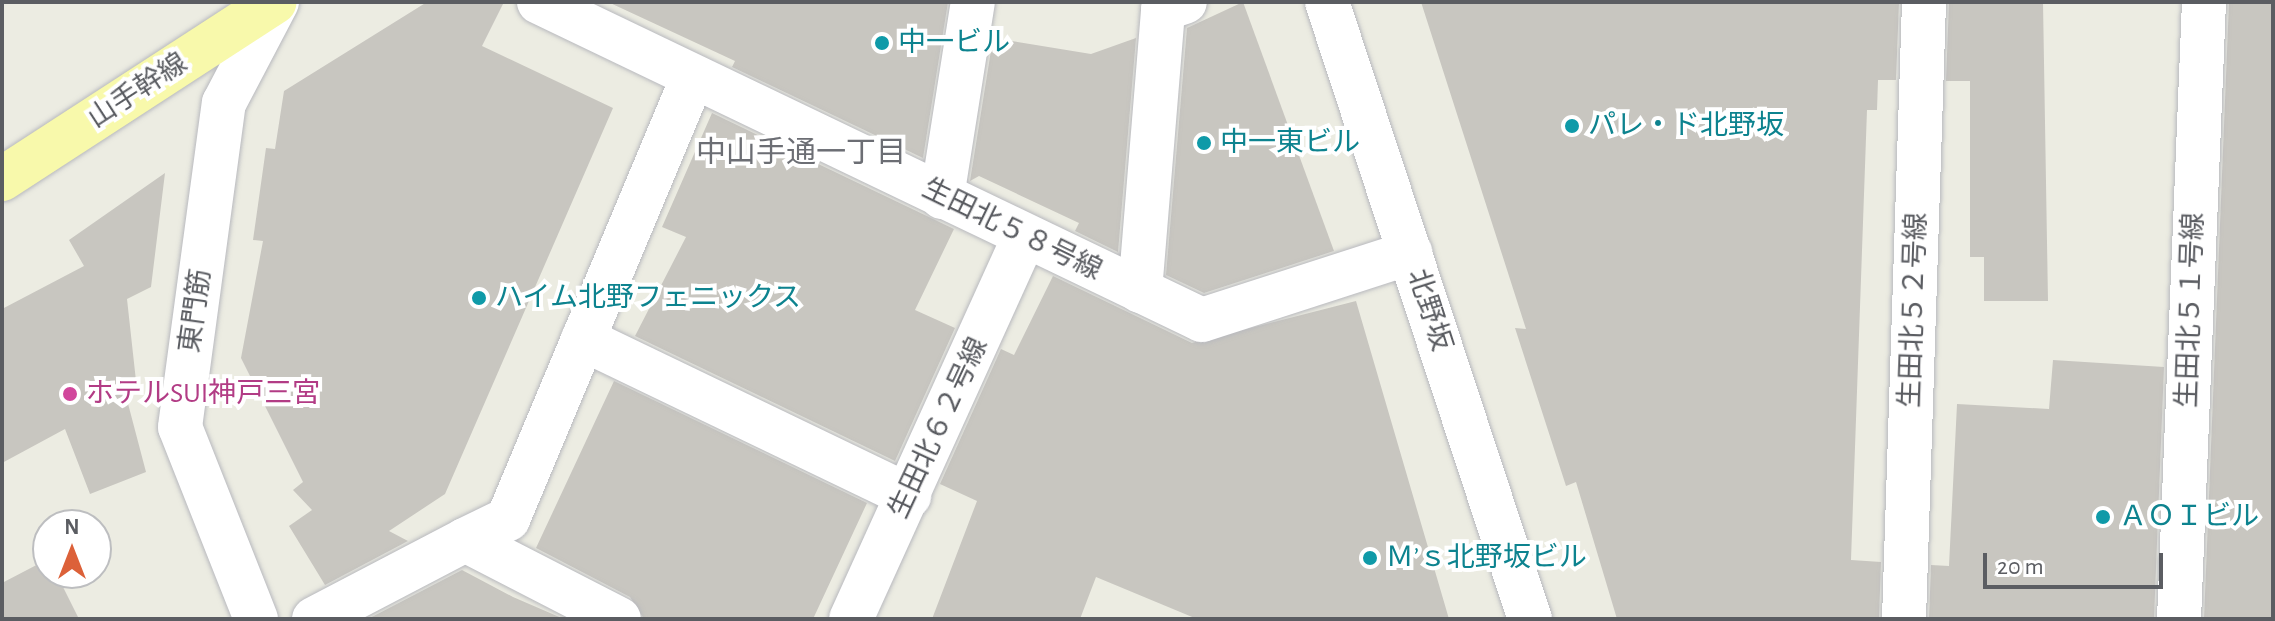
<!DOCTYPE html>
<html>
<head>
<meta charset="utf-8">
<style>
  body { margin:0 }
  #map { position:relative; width:2275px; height:621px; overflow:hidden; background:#ecece2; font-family:"Alegreya Sans","Noto Sans JP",sans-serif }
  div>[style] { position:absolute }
  .building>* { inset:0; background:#c8c6c0 }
  .roads { filter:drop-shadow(0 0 2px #b8b9be) drop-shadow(0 0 2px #b8b9be) }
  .street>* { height:44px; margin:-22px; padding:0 22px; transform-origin:22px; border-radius:22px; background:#fff }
  .primary>* { height:44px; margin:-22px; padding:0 22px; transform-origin:22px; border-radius:22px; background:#f8f9ab }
  .dots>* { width:22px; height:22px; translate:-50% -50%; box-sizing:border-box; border:4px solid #fff; border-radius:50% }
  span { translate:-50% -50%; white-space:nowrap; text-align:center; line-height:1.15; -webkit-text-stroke:8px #fff; paint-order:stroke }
  .culture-label { font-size:28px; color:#0d838f }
  .left { translate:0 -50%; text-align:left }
  .street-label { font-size:28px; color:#5b5d62 }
  .hotel-label { font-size:28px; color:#b23c85 }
  .neighbourhood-label { font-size:30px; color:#6c6e74 }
  .frame { position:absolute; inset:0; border:4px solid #5b5d62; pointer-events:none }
  .north { position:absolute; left:32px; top:509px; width:80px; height:80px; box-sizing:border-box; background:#fff; border:2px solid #bdbec0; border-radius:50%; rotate:0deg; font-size:22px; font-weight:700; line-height:32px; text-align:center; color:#5b5d62 }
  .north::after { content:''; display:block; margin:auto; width:28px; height:36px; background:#dc6139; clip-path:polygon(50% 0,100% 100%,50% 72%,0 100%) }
  .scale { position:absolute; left:1983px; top:553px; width:180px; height:36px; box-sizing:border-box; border:4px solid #5b5d62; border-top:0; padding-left:10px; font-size:24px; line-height:28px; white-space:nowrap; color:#5b5d62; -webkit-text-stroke:6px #fff; paint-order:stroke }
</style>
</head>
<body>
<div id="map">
  <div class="building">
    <div style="clip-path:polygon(427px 2px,504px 2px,482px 46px,613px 108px,445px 494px,389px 531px,408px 541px,325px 585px,289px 526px,312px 510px,293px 490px,303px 482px,241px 358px,263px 241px,253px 240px,266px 148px,275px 149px,284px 91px)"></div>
    <div style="clip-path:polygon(608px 2px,948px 2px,923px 158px,732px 67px,735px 61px)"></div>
    <div style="clip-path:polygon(1243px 2px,1334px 251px,1204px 293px,1166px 275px,1187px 28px)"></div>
    <div style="clip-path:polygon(1421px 2px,1899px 2px,1896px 80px,1878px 80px,1877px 110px,1867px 110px,1851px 560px,1881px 562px,1879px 619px,1617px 619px,1576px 482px,1566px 486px,1515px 328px,1526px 329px)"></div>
    <div style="clip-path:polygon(1949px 2px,2043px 2px,2048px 301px,1984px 301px,1984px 257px,1970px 257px,1970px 81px,1946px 81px)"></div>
    <div style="clip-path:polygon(2229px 2px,2273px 2px,2273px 619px,2204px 619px)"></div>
    <div style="clip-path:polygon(993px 38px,1091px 54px,1136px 38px,1118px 252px,1075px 231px,1079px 223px,979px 176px,970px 181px)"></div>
    <div style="clip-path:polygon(712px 113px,954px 229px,915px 310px,955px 328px,895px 461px,635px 336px,686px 237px,662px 227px)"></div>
    <div style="clip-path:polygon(165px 173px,151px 287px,127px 299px,137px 390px,126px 396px,146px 472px,90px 494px,65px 429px,2px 463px,2px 309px,84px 266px,69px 240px)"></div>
    <div style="clip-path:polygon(1053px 276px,1192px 343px,1356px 301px,1449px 619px,1197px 619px,1096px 577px,1080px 619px,932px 619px,977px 501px,940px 484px,1001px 349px,1014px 355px)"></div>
    <div style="clip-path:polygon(2053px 360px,2164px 367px,2154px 619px,1929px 619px,1931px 565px,1949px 566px,1957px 404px,2049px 409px)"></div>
    <div style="clip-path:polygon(614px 381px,867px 503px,813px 619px,644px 619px,630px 597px,536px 548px)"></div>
    <div style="clip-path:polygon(48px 559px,48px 573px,56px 573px,79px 619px,2px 619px,2px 583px)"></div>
    <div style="clip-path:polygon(462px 570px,513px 597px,564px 619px,368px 619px)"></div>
  </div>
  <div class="roads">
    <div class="street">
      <div style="left:539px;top:2px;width:735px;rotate:25.62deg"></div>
      <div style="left:1202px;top:320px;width:219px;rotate:-17.9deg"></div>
      <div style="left:1327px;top:2px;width:650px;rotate:71.79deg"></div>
      <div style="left:942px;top:197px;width:197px;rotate:-81deg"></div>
      <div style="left:1140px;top:291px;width:283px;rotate:-85.3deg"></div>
      <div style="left:1163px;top:9px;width:23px;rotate:-18deg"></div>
      <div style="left:583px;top:339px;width:362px;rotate:25.7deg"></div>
      <div style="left:465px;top:540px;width:48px;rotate:-26deg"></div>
      <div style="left:508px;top:519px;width:479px;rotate:-67.3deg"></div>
      <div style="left:256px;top:619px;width:206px;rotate:-111.6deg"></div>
      <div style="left:180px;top:427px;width:327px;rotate:-82.3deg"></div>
      <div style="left:224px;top:103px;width:114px;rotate:-62.3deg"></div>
      <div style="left:314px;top:619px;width:170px;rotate:-27.6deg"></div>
      <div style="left:465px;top:540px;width:173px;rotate:27.2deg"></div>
      <div style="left:851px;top:619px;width:419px;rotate:-65.6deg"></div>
      <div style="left:1904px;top:619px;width:617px;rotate:-88.14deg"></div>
      <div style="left:2179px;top:619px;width:618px;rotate:-87.68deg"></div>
    </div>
    <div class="primary">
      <div style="left:2px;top:179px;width:325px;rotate:-33deg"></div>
    </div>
  </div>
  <div class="dots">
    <div style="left:882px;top:43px;background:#0f9aa8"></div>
    <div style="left:1572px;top:126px;background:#0f9aa8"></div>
    <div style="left:1204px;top:143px;background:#0f9aa8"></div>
    <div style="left:479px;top:298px;background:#0f9aa8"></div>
    <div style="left:70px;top:394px;background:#d1479c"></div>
    <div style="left:2103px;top:517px;background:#0f9aa8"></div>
    <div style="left:1370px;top:558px;background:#0f9aa8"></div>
  </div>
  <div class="culture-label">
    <span class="left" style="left:898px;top:43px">中一ビル</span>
    <span class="left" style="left:1588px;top:126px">パレ・ド北野坂</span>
    <span class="left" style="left:1220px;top:143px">中一東ビル</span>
    <span class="left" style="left:495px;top:298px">ハイム北野フェニックス</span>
    <span class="left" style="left:2119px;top:517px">ＡＯＩビル</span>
    <span class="left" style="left:1386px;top:558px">Ｍ’ｓ北野坂ビル</span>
  </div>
  <div class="street-label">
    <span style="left:138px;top:91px;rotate:-33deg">山手幹線</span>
    <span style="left:1012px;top:230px;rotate:26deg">生田北５８号線</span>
    <span style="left:1429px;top:310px;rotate:72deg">北野坂</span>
    <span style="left:1914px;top:310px;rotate:-88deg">生田北５２号線</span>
    <span style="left:2191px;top:310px;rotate:-88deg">生田北５１号線</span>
    <span style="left:196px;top:311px;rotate:-82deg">東門筋</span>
    <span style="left:939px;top:428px;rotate:-65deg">生田北６２号線</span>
  </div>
  <div class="hotel-label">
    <span class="left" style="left:86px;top:394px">ホテルSUI神戸三宮</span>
  </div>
  <div class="neighbourhood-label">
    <span style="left:801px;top:153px">中山手通一丁目</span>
  </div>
  <div class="frame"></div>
  <div class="north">N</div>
  <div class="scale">20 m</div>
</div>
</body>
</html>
